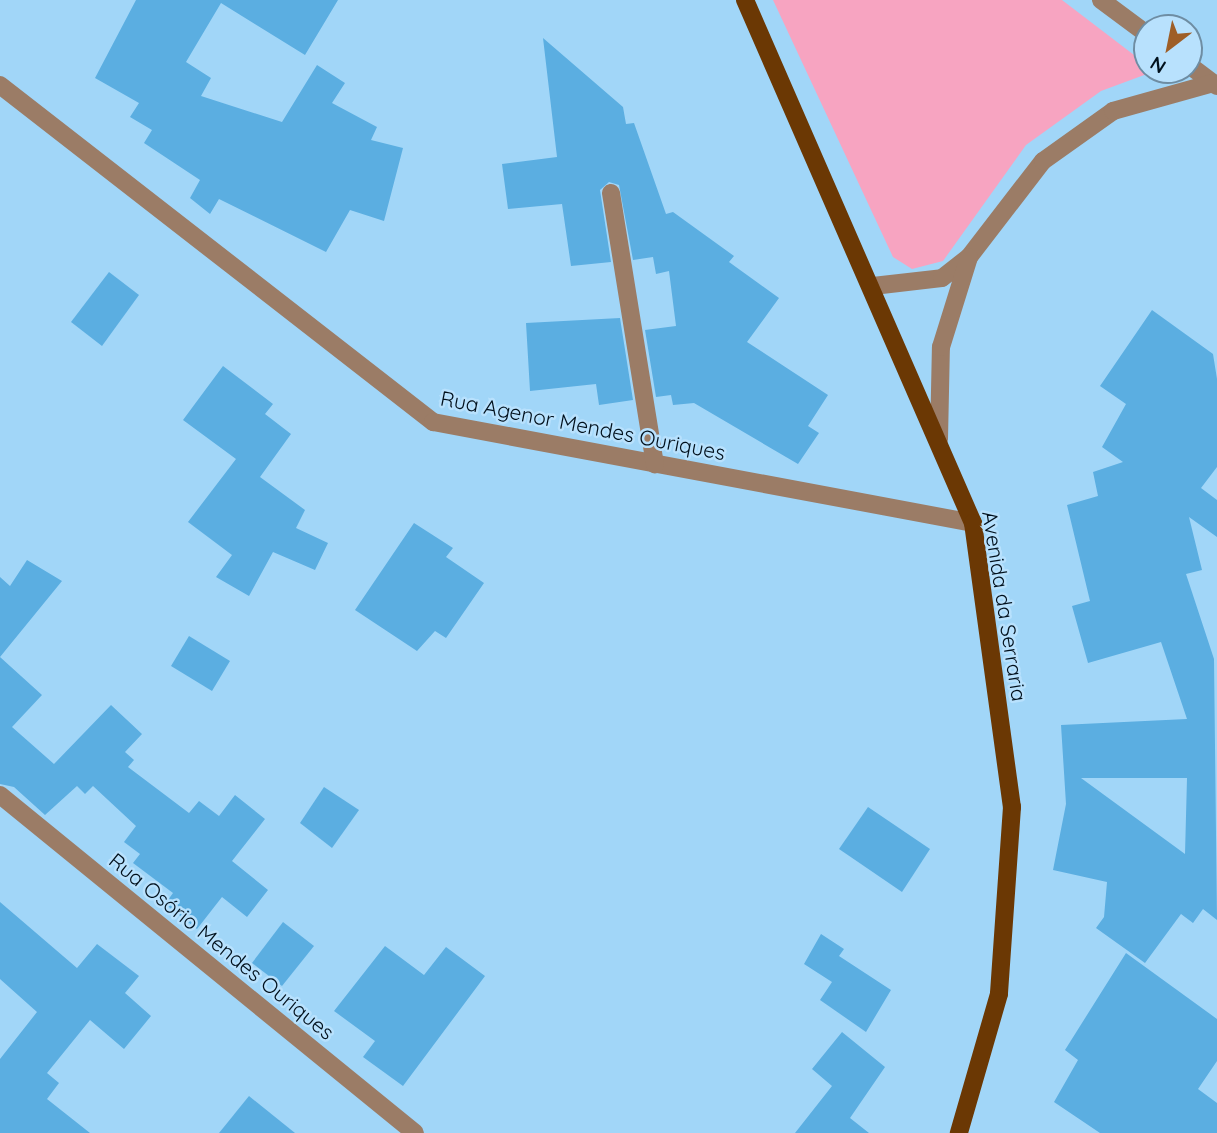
<!DOCTYPE html>
<html>
<head>
<meta charset="utf-8">
<style>
  body { margin:0 }
  #map { position:relative; width:1217px; height:1133px; overflow:hidden; background:#a1d6f8; font-family:Quicksand,sans-serif }
  div>[style] { position:absolute }
  .green>* { inset:0; background:#f7a4c1 }
  .building>* { inset:0; background:#5baee1 }
  .minor>* { height:18px; margin:-9px; padding:0 9px; transform-origin:9px; border-radius:9px; background:#9b7c66 }
  .major>* { height:18px; margin:-9px; padding:0 9px; transform-origin:9px; border-radius:9px; background:#6b3804 }
  span { translate:-50% -50%; white-space:nowrap; text-align:center; line-height:1.15; -webkit-text-stroke:5px #b8e1fd; paint-order:stroke }
  .street-label { font-size:21px; color:#00101c }
  .north { position:absolute; left:1133px; top:14px; width:70px; height:70px; box-sizing:border-box; background:#b8e1fd; border:2px solid #6e8da3; border-radius:50%; rotate:212deg; font-size:19px; font-weight:700; line-height:28px; text-align:center; color:#00101c }
  .north::after { content:''; display:block; margin:auto; width:24px; height:32px; background:#9e5e27; clip-path:polygon(50% 0,100% 100%,50% 72%,0 100%) }
</style>
</head>
<body>
<div id="map">
  <div class="green">
    <div style="clip-path:polygon(773px 0,1062px 0,1155px 71px,1101px 91px,1026px 145px,943px 261px,912px 269px,893px 257px)"></div>
  </div>
  <div class="building">
    <div style="clip-path:polygon(136px 0,338px 0,305px 55px,221px 3px,186px 62px,211px 78px,201px 96px,282px 122px,317px 65px,345px 83px,332px 103px,377px 127px,371px 140px,403px 148px,384px 221px,350px 210px,326px 252px,219px 199px,210px 214px,190px 198px,200px 180px,144px 143px,152px 130px,130px 117px,139px 103px,95px 78px)"></div>
    <div style="clip-path:polygon(543px 38px,623px 107px,626px 124px,634px 123px,666px 214px,673px 212px,734px 256px,729px 262px,779px 298px,747px 342px,828px 395px,808px 426px,819px 433px,798px 464px,694px 403px,673px 405px,671px 395px,656px 397px,645px 330px,676px 326px,669px 271px,656px 274px,653px 257px,633px 260px,619px 185px,609px 182px,600px 190px,611px 262px,571px 266px,562px 204px,508px 209px,502px 164px,557px 157px)"></div>
    <div style="clip-path:polygon(109px 272px,139px 295px,102px 346px,71px 322px)"></div>
    <div style="clip-path:polygon(evenodd,1152px 310px,1213px 354px,1217px 379px,1217px 467px,1201px 488px,1217px 500px,1217px 537px,1189px 517px,1202px 570px,1186px 574px,1214px 659px,1217px 920px,1203px 909px,1193px 923px,1181px 914px,1145px 963px,1096px 928px,1104px 917px,1107px 882px,1053px 870px,1066px 804px,1061px 725px,1187px 719px,1161px 642px,1088px 663px,1072px 606px,1090px 601px,1067px 505px,1098px 496px,1093px 472px,1123px 462px,1102px 447px,1126px 404px,1100px 386px,1152px 310px,1081px 778px,1187px 778px,1185px 854px,1081px 778px)"></div>
    <div style="clip-path:polygon(620px 318px,633px 400px,599px 405px,596px 384px,530px 391px,526px 323px)"></div>
    <div style="clip-path:polygon(223px 366px,273px 404px,265px 414px,291px 434px,260px 477px,305px 510px,296px 528px,328px 543px,315px 570px,273px 552px,249px 596px,216px 577px,232px 555px,188px 522px,236px 459px,183px 420px)"></div>
    <div style="clip-path:polygon(414px 523px,453px 548px,446px 557px,484px 583px,446px 638px,435px 631px,417px 651px,355px 610px)"></div>
    <div style="clip-path:polygon(27px 560px,62px 581px,0 657px,0 577px,10px 586px)"></div>
    <div style="clip-path:polygon(189px 636px,230px 661px,212px 691px,171px 666px)"></div>
    <div style="clip-path:polygon(0 657px,42px 695px,12px 727px,54px 764px,111px 705px,142px 734px,125px 752px,134px 760px,128px 767px,189px 813px,199px 801px,219px 816px,235px 795px,265px 819px,232px 861px,268px 890px,247px 917px,222px 897px,197px 929px,165px 904px,173px 893px,133px 863px,140px 854px,124px 842px,136px 826px,93px 786px,85px 794px,77px 786px,45px 815px,14px 787px,0 784px)"></div>
    <div style="clip-path:polygon(324px 787px,359px 810px,332px 848px,300px 823px)"></div>
    <div style="clip-path:polygon(868px 807px,930px 849px,902px 892px,839px 849px)"></div>
    <div style="clip-path:polygon(0 902px,77px 968px,97px 944px,139px 976px,125px 993px,151px 1016px,124px 1049px,90px 1020px,47px 1073px,59px 1083px,47px 1099px,90px 1133px,0 1133px,0 1059px,37px 1012px,0 979px)"></div>
    <div style="clip-path:polygon(283px 922px,314px 946px,282px 986px,252px 963px)"></div>
    <div style="clip-path:polygon(821px 934px,844px 949px,839px 956px,891px 990px,866px 1032px,820px 1000px,832px 982px,804px 964px)"></div>
    <div style="clip-path:polygon(385px 946px,424px 975px,446px 947px,485px 976px,403px 1086px,363px 1057px,375px 1041px,334px 1011px)"></div>
    <div style="clip-path:polygon(1126px 953px,1217px 1019px,1217px 1061px,1198px 1089px,1217px 1103px,1217px 1133px,1100px 1133px,1054px 1102px,1078px 1060px,1065px 1050px)"></div>
    <div style="clip-path:polygon(842px 1032px,885px 1067px,850px 1118px,869px 1133px,795px 1133px,832px 1086px,812px 1069px)"></div>
    <div style="clip-path:polygon(249px 1096px,295px 1133px,219px 1133px)"></div>
  </div>
  <div class="minor">
    <div style="left:1101px;top:0;width:57px;rotate:36.5deg"></div>
    <div style="left:1189px;top:65px;width:35px;rotate:37deg"></div>
    <div style="left:0;top:85px;width:549px;rotate:37.89deg"></div>
    <div style="left:433px;top:422px;width:549px;rotate:10.59deg"></div>
    <div style="left:611px;top:193px;width:275px;rotate:80.8deg"></div>
    <div style="left:873px;top:286px;width:69px;rotate:-6.6deg"></div>
    <div style="left:942px;top:278px;width:34px;rotate:-38deg"></div>
    <div style="left:969px;top:257px;width:121px;rotate:-52.4deg"></div>
    <div style="left:1043px;top:161px;width:86px;rotate:-35.5deg"></div>
    <div style="left:1113px;top:111px;width:104px;rotate:-15.6deg"></div>
    <div style="left:939px;top:439px;width:92px;rotate:-88.8deg"></div>
    <div style="left:941px;top:347px;width:94px;rotate:-72.7deg"></div>
    <div style="left:0;top:795px;width:535px;rotate:39.16deg"></div>
  </div>
  <div class="major">
    <div style="left:745px;top:0;width:571px;rotate:66.45deg"></div>
    <div style="left:973px;top:523px;width:287px;rotate:82.2deg"></div>
    <div style="left:1012px;top:807px;width:187px;rotate:94deg"></div>
    <div style="left:999px;top:994px;width:145px;rotate:106.1deg"></div>
  </div>
  <div class="street-label">
    <span style="left:583px;top:425px;rotate:11deg">Rua Agenor Mendes Ouriques</span>
    <span style="left:1005px;top:606px;rotate:81deg">Avenida da Serraria</span>
    <span style="left:222px;top:946px;rotate:39deg">Rua Osório Mendes Ouriques</span>
  </div>
  <div class="north">N</div>
</div>
</body>
</html>
